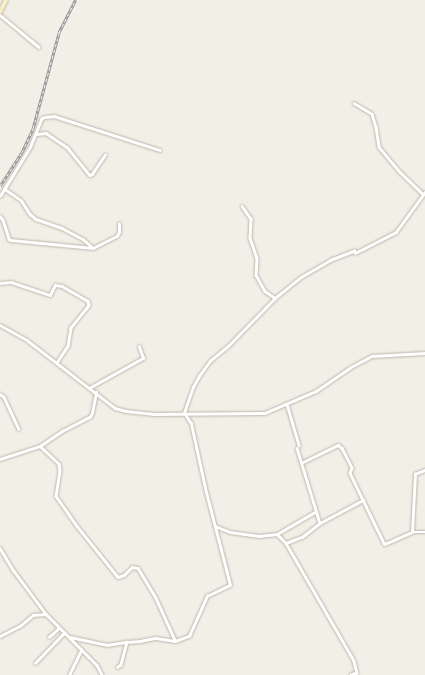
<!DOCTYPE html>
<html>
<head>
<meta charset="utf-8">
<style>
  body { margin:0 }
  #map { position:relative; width:425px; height:675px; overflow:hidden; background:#f2efe7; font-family:"Fira Sans Condensed",sans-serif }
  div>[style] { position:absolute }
  .roads { filter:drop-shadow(0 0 1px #bcb6aa) drop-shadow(0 0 1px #bcb6aa) }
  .minor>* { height:2.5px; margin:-1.25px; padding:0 1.25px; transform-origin:1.25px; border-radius:1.25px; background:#fff }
  .secondary>* { height:3.5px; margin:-1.75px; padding:0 1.75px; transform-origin:1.75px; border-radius:1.75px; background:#faeec8 }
  .rail>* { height:2.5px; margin-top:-1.25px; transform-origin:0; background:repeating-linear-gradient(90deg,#fff 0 3px,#959595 0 6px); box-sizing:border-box; border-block:1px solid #959595 }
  span { translate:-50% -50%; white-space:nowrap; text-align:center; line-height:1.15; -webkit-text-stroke:3.5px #fff; paint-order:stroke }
</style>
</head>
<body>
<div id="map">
  <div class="roads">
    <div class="minor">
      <div style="left:0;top:15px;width:50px;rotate:39.4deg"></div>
      <div style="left:354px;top:103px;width:21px;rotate:31deg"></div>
      <div style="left:372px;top:114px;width:14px;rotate:73deg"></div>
      <div style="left:376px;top:127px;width:20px;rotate:81deg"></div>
      <div style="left:379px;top:147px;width:31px;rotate:50deg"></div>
      <div style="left:399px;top:171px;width:33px;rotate:44deg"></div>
      <div style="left:36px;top:134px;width:10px;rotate:-6deg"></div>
      <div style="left:46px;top:133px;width:25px;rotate:34deg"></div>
      <div style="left:67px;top:147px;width:36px;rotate:51deg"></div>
      <div style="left:90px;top:175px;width:2px;rotate:-27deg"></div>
      <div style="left:92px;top:174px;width:23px;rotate:-56deg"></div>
      <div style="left:5px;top:189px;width:19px;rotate:35deg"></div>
      <div style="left:21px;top:200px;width:17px;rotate:57deg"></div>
      <div style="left:30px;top:214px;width:8px;rotate:40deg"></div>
      <div style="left:36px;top:219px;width:28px;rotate:19deg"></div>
      <div style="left:62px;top:228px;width:24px;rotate:28deg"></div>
      <div style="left:83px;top:239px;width:13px;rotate:42deg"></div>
      <div style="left:0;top:196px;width:57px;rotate:-58.5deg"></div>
      <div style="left:30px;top:147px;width:31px;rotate:-68deg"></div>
      <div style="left:42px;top:118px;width:3px;rotate:-18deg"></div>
      <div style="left:45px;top:117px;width:9px;rotate:-6deg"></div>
      <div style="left:54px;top:116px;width:111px;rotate:17.8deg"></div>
      <div style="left:242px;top:206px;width:16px;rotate:55deg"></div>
      <div style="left:251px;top:219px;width:19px;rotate:93deg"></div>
      <div style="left:250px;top:238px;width:21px;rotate:71deg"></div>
      <div style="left:257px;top:258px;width:17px;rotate:93deg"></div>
      <div style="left:256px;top:275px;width:18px;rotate:61deg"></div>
      <div style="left:265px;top:291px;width:12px;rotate:35deg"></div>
      <div style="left:0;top:216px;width:5px;rotate:53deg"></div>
      <div style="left:3px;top:220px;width:20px;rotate:72deg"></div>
      <div style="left:9px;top:239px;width:2px;rotate:27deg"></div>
      <div style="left:11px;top:240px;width:82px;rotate:5.6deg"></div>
      <div style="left:93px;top:248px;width:27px;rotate:-27deg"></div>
      <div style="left:117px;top:236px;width:4px;rotate:-63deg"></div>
      <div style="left:119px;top:232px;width:8px;rotate:-90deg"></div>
      <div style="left:355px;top:253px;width:46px;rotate:-27.1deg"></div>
      <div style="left:396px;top:232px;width:49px;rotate:-54.1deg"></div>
      <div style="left:0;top:283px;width:11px;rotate:-5deg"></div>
      <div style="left:11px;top:282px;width:41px;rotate:18.4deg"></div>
      <div style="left:50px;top:295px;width:11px;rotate:-63deg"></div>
      <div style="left:55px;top:285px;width:7px;rotate:8deg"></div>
      <div style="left:62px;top:286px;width:30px;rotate:30deg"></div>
      <div style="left:88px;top:301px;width:4px;rotate:76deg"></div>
      <div style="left:89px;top:305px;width:4px;rotate:124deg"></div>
      <div style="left:87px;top:308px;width:26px;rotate:129deg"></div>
      <div style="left:71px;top:328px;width:18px;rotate:99deg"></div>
      <div style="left:68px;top:346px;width:20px;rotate:123deg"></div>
      <div style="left:0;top:325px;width:31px;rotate:29deg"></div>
      <div style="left:27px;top:340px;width:111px;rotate:37.7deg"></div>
      <div style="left:115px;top:408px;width:11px;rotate:15deg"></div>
      <div style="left:126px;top:411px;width:28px;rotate:6deg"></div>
      <div style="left:154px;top:414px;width:111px;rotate:-0.5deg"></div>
      <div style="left:265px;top:413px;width:56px;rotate:-23.3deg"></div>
      <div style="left:316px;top:391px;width:42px;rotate:-34.4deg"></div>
      <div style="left:351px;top:367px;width:24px;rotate:-28deg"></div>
      <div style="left:372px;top:356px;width:53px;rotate:-3.2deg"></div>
      <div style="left:89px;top:388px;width:62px;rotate:-29.1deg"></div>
      <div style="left:143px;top:358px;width:12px;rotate:-110deg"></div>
      <div style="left:0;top:394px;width:5px;rotate:37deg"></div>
      <div style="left:4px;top:397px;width:35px;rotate:65deg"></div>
      <div style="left:287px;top:404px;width:43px;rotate:73.7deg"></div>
      <div style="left:40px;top:446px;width:26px;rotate:43deg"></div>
      <div style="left:59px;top:464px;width:7px;rotate:82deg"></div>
      <div style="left:60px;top:471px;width:25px;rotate:99deg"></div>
      <div style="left:56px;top:496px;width:37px;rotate:55deg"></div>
      <div style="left:77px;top:526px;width:65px;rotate:51.2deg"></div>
      <div style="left:118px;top:577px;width:6px;rotate:-18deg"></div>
      <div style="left:124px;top:575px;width:11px;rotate:-45deg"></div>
      <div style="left:132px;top:567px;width:6px;rotate:9deg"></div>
      <div style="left:138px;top:568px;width:35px;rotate:59deg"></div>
      <div style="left:156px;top:598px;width:46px;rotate:65.7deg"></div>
      <div style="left:297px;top:448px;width:78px;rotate:73deg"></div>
      <div style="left:0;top:459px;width:42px;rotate:-18deg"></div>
      <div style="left:40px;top:446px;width:27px;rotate:-34deg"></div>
      <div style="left:62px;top:431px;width:31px;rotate:-27deg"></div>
      <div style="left:90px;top:417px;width:4px;rotate:-63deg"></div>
      <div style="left:92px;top:413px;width:21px;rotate:-79deg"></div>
      <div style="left:303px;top:462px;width:39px;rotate:-26deg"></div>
      <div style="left:338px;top:445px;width:5px;rotate:37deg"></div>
      <div style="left:342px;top:448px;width:22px;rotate:63deg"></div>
      <div style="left:352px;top:468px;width:5px;rotate:112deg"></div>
      <div style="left:350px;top:473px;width:78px;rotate:64.1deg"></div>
      <div style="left:384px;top:543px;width:1px;rotate:45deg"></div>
      <div style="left:385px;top:544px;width:30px;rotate:-24deg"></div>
      <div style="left:412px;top:532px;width:13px"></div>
      <div style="left:215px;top:526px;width:16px;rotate:22deg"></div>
      <div style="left:230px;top:532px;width:29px;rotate:8deg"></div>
      <div style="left:259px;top:536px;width:18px;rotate:-6deg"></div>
      <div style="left:277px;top:534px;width:44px;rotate:-30.1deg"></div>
      <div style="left:412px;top:532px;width:58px;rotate:-87deg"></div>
      <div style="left:415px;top:474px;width:11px;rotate:-22deg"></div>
      <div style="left:277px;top:534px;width:13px;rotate:45deg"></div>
      <div style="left:286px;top:543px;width:136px;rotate:60deg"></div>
      <div style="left:354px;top:661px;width:12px;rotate:76deg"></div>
      <div style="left:357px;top:673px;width:6px;rotate:162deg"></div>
      <div style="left:286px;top:543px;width:17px;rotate:-21deg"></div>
      <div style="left:302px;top:537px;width:23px;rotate:-38deg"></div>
      <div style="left:320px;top:523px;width:49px;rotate:-28.1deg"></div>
      <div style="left:0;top:548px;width:27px;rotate:59deg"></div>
      <div style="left:14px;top:571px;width:54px;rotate:53.3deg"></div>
      <div style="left:46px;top:614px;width:72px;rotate:45deg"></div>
      <div style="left:97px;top:665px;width:11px;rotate:63deg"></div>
      <div style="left:0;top:636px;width:22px;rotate:-27deg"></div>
      <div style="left:20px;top:626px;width:17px;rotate:-40deg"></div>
      <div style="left:33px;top:615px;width:13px;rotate:-4deg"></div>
      <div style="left:49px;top:637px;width:13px;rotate:-42deg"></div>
      <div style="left:70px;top:637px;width:38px;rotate:12deg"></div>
      <div style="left:107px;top:645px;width:20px;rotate:-9deg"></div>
      <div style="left:127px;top:642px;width:24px;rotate:105deg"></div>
      <div style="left:121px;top:665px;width:4px;rotate:146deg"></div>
      <div style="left:127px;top:642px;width:13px;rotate:-4deg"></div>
      <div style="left:140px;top:641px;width:16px;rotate:-11deg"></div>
      <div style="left:156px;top:638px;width:19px;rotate:9deg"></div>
      <div style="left:175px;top:641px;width:15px;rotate:-20deg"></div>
      <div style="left:189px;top:636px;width:44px;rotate:-65.8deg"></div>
      <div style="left:207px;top:596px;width:25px;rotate:-26deg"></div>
      <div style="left:230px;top:585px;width:100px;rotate:-104.5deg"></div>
      <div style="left:205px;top:488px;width:66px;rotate:-102.3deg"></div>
      <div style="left:191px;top:424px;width:13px;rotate:-122deg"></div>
      <div style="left:184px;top:413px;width:28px;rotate:-71deg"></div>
      <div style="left:193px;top:387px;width:13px;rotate:-61deg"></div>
      <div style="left:199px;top:376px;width:19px;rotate:-54deg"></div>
      <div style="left:210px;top:361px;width:23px;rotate:-40deg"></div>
      <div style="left:228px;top:346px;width:67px;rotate:-45.6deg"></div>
      <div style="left:275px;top:298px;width:33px;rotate:-39deg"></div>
      <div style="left:301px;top:277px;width:34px;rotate:-30deg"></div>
      <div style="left:330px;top:260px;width:26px;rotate:-21deg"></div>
      <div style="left:35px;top:663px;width:42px;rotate:-46deg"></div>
      <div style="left:69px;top:675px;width:28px;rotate:-64deg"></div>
    </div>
    <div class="secondary">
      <div style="left:0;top:12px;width:13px;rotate:-63deg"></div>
    </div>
  </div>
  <div class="rail">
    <div style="left:0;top:186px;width:40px;rotate:-57.1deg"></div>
    <div style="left:22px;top:152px;width:26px;rotate:-65deg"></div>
    <div style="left:33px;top:128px;width:99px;rotate:-74.8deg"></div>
    <div style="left:59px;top:32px;width:36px;rotate:-63deg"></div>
  </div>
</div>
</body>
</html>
